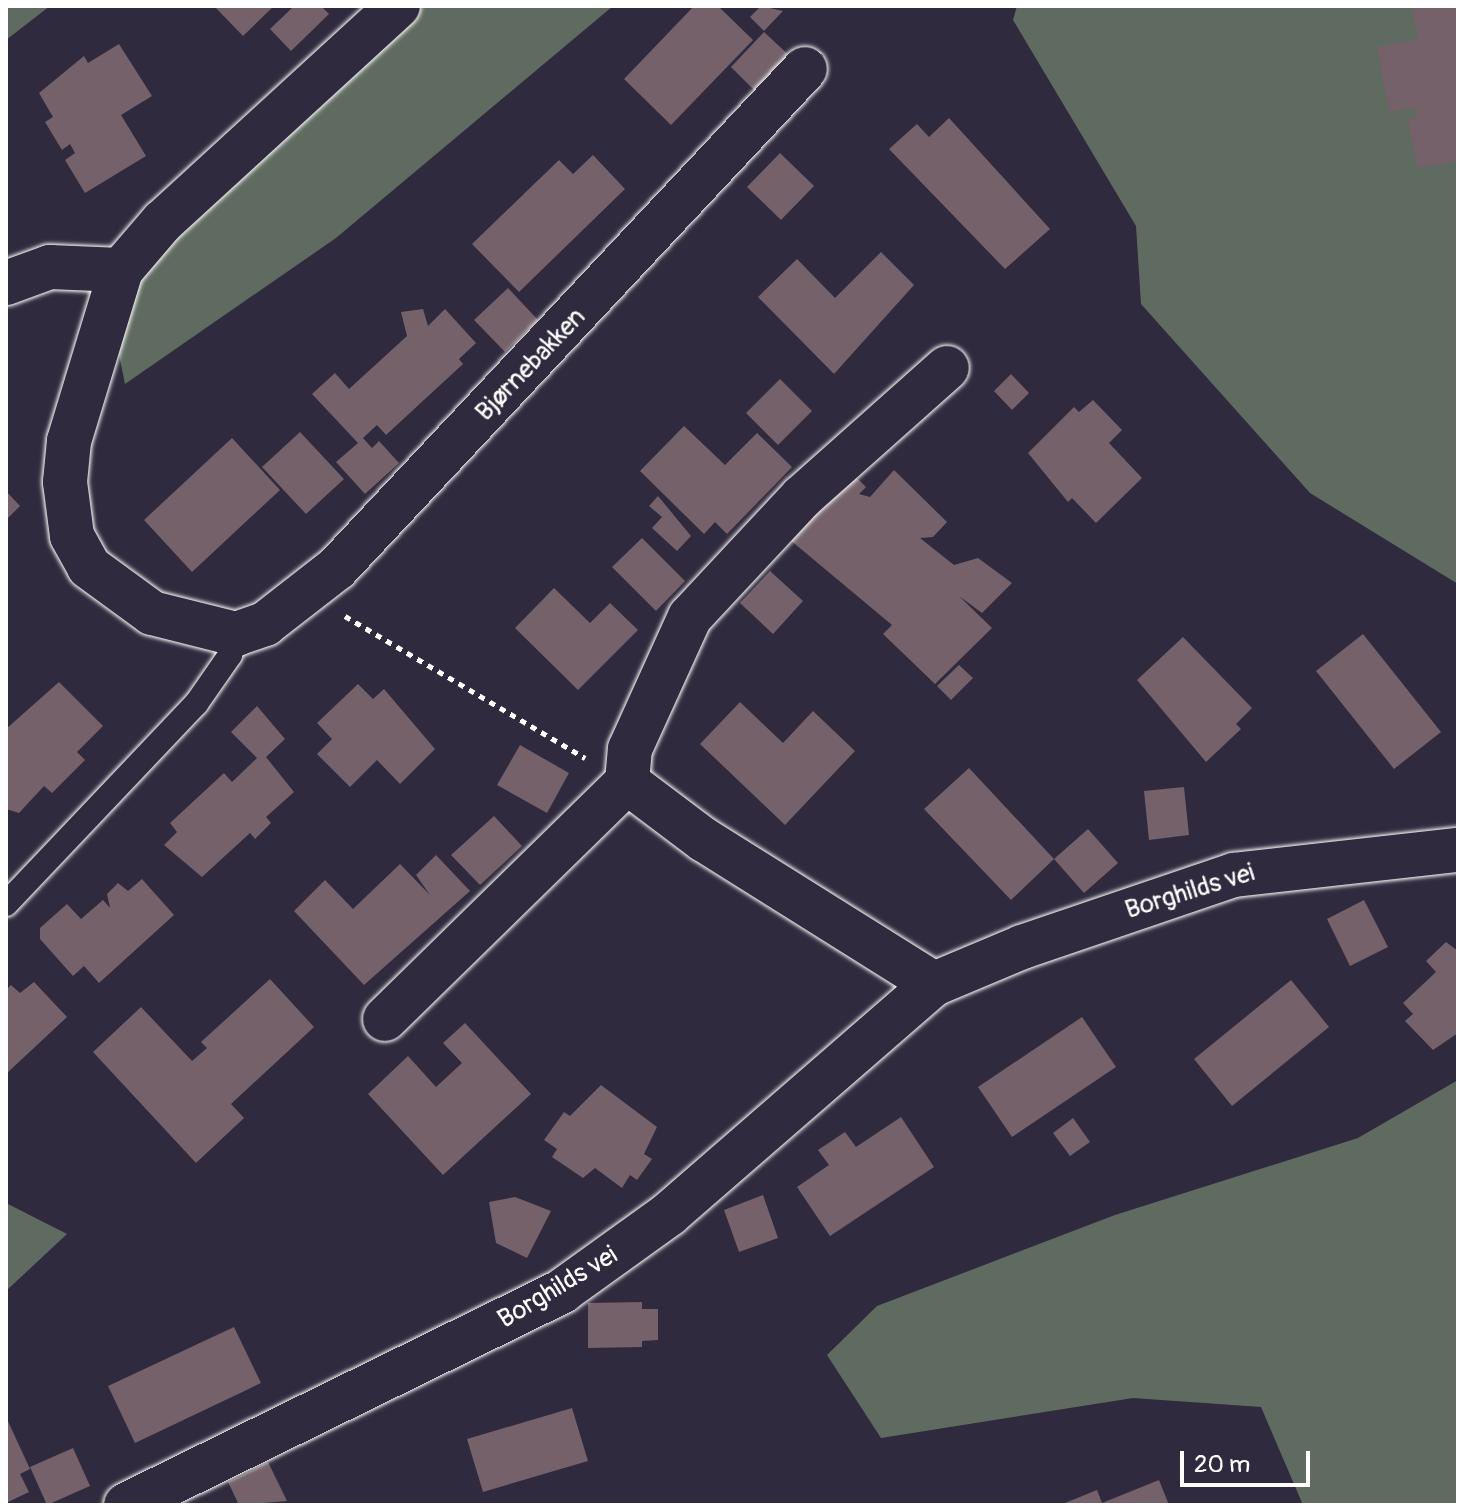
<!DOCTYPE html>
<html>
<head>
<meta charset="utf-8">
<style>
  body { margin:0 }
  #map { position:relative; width:1464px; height:1511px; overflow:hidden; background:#2f2a3d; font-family:Pangolin,sans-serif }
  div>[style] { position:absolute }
  .green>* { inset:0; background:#5f6b60 }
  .building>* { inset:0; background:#75616a }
  .path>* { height:5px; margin-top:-2.5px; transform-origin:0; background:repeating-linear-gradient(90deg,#fff 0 6px,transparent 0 12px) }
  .roads { filter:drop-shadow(0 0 2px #fff) drop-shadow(0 0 2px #fff) }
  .lane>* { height:24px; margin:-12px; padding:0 12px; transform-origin:12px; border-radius:12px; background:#2f2a3d }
  .street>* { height:44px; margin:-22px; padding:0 22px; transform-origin:22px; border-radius:22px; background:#2f2a3d }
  span { translate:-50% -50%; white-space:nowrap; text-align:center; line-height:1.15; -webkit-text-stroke:7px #2f2a3d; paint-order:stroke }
  .street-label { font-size:26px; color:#fff }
  .frame { position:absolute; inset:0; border:8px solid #fff; pointer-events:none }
  .scale { position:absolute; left:1180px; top:1451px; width:130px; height:36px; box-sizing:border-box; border:4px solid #fff; border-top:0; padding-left:10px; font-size:24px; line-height:28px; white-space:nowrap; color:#fff; -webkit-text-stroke:6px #2f2a3d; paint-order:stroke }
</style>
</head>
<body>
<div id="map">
  <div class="green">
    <div style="clip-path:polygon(6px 6px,50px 6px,6px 40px)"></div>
    <div style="clip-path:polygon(400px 6px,613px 6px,336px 238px,125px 384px,111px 315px,268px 114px)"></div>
    <div style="clip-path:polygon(1017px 6px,1458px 6px,1458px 584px,1310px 493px,1141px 304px,1136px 226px,1013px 20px)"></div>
    <div style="clip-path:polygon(1458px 1080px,1458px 1505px,1303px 1505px,1261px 1407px,1133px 1398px,881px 1438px,827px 1355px,877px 1306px,1115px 1215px,1358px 1138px)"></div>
    <div style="clip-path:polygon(6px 1203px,67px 1234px,6px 1291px)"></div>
  </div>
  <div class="building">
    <div style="clip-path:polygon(214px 6px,274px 6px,243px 36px)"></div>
    <div style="clip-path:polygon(294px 6px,321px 6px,329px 14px,291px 51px,270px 29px)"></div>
    <div style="clip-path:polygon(694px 6px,718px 6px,753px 40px,671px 125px,624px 79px)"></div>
    <div style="clip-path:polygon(761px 6px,783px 11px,764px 31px,750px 17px)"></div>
    <div style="clip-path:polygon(1411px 6px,1458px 6px,1458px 161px,1417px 168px,1408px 119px,1417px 118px,1414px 107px,1389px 112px,1377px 47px,1418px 39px)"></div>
    <div style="clip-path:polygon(764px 32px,793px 59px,759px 95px,731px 67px)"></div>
    <div style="clip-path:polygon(119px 44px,152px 96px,121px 115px,146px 156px,85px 193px,65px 160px,75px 153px,70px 144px,62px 150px,45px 122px,53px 117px,39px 93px,84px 56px,88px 63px)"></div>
    <div style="clip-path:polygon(949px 118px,1050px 229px,1005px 269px,889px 149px,917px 124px,929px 137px)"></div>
    <div style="clip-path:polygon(780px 153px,814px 186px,781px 220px,747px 187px)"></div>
    <div style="clip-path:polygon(593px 155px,625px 189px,519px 292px,472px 244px,559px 160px,573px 174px)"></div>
    <div style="clip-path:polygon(881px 252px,914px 285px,834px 374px,758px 297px,797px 259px,835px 298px)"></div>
    <div style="clip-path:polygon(508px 288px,538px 320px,505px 352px,474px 320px)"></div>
    <div style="clip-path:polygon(423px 309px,428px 326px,445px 309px,476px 343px,459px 359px,463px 364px,386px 435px,377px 425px,363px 438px,372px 448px,379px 441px,399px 463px,365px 494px,336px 462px,358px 443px,312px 394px,335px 373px,349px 389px,407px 336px,401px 312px)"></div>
    <div style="clip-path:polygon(1011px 374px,1029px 393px,1012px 410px,994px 391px)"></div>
    <div style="clip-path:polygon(780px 379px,812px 411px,778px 445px,746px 413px)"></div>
    <div style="clip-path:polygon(1093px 400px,1122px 430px,1109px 443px,1142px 478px,1096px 523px,1072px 498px,1068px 502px,1028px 453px,1074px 407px,1079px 412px)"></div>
    <div style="clip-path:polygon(684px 426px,725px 465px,757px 433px,792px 467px,727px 534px,715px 522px,704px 534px,640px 471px)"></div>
    <div style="clip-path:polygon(300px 432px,344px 479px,306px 514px,262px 467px)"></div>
    <div style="clip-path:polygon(232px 438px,280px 490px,192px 572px,144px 520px)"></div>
    <div style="clip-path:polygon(894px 470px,947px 522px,933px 537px,920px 538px,954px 565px,978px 558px,1012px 583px,982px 613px,959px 596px,992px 628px,935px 684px,883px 634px,892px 625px,789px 539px,853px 474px,866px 487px,859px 494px,870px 497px)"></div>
    <div style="clip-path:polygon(6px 491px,20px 506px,6px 520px)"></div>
    <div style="clip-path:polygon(658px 496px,691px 536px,677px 551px,652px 528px,662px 517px,649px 506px)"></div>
    <div style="clip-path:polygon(642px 538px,685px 581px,656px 611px,612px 567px)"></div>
    <div style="clip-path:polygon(770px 571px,803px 601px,773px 634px,740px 603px)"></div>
    <div style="clip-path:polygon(554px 588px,590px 623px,610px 603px,638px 630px,578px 690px,515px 628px)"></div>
    <div style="clip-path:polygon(1363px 634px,1441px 732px,1394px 769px,1316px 671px)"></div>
    <div style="clip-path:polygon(1183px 637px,1252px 708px,1236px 724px,1241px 729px,1206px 762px,1137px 680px)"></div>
    <div style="clip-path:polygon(959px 665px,973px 678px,951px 700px,937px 686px)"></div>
    <div style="clip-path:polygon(59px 682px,103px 726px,77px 752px,85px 760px,52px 793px,44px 786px,19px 813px,6px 809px,6px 729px)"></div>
    <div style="clip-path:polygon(358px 684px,373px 699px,384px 689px,435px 749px,400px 784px,377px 760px,350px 787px,317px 754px,332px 739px,317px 723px)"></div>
    <div style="clip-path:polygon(740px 702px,783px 743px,813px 711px,855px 751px,785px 825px,700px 744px)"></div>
    <div style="clip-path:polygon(257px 706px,285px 739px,266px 757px,294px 792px,266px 817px,271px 823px,255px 839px,250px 833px,202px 877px,164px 845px,177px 832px,170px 823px,224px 773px,232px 782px,257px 758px,231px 732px)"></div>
    <div style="clip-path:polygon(520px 745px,569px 773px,547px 813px,497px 785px)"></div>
    <div style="clip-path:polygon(969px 768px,1054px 859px,1088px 829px,1118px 863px,1084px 893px,1054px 859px,1011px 900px,924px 809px)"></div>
    <div style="clip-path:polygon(1184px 787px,1189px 835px,1149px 840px,1144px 791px)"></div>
    <div style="clip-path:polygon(494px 816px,522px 846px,480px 885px,451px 855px)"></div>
    <div style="clip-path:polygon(436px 855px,470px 891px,364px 985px,294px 911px,325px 880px,353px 909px,400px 864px,430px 895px,416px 875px)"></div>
    <div style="clip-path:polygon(142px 879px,174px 915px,99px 983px,84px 966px,73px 976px,40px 939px,40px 928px,67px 904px,81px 919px,103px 900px,110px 908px,107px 894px,118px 883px,128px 891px)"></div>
    <div style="clip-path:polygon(1364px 900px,1388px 947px,1350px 966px,1327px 919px)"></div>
    <div style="clip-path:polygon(1446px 942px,1458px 951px,1458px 1033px,1433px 1050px,1405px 1021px,1413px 1014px,1403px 1003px,1436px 972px,1426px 961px)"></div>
    <div style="clip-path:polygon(270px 979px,314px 1027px,231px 1104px,244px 1118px,196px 1163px,93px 1052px,141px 1007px,192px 1061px,207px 1048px,201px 1042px)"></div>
    <div style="clip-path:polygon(1291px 980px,1329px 1027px,1232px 1106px,1194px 1059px)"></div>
    <div style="clip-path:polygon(34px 982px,67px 1017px,6px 1074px,6px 990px,11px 985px,20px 993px)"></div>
    <div style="clip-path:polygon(1082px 1017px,1116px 1067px,1012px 1137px,978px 1087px)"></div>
    <div style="clip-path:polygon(465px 1023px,531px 1094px,443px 1175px,368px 1094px,408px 1056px,436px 1087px,462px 1063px,443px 1043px)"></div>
    <div style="clip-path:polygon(601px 1085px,657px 1127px,644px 1154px,652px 1159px,637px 1180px,630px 1175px,622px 1188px,595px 1168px,583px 1178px,552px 1157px,557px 1149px,544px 1140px,564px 1112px,570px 1116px)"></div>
    <div style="clip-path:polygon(901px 1117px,934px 1167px,830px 1236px,797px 1187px,829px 1165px,818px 1150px,845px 1132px,856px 1147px)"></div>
    <div style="clip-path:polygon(1073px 1118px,1090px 1142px,1070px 1156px,1053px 1133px)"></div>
    <div style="clip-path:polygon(763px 1195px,778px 1238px,739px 1252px,724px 1210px)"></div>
    <div style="clip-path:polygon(515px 1197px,551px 1211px,527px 1258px,496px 1243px,489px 1202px)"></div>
    <div style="clip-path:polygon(642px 1302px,642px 1309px,658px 1309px,658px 1340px,642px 1341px,642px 1347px,588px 1348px,588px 1303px)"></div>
    <div style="clip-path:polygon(234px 1327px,261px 1383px,135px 1443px,108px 1386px)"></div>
    <div style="clip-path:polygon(572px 1408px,588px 1461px,483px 1492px,467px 1439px)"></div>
    <div style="clip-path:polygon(6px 1417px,30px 1469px,20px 1474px,29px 1492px,6px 1503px)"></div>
    <div style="clip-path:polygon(73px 1448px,90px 1486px,47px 1505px,30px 1467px)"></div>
    <div style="clip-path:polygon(268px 1462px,287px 1501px,239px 1505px,228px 1482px)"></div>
    <div style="clip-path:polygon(1159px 1480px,1169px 1505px,1060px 1505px,1097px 1490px,1102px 1503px)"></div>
  </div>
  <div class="path">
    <div style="left:345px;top:616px;width:279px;rotate:30.6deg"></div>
  </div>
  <div class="roads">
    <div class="lane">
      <div style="left:6px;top:904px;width:276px;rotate:-46.5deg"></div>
      <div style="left:196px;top:704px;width:60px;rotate:-55.2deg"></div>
      <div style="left:230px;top:655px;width:22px;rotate:-74deg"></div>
    </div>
    <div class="street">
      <div style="left:398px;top:6px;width:319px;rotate:137.5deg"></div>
      <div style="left:163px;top:221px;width:65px;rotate:130.6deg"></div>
      <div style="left:121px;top:270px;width:179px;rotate:106.9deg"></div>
      <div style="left:69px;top:441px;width:41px;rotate:95.6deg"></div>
      <div style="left:65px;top:482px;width:54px;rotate:82.6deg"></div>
      <div style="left:72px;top:536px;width:35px;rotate:61deg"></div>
      <div style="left:89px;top:567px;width:78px;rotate:36.1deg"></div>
      <div style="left:152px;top:613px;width:87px;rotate:14deg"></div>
      <div style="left:236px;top:634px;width:31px;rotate:-19deg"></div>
      <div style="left:265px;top:624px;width:91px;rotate:-37.9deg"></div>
      <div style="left:337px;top:568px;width:684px;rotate:-46.84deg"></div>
      <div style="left:6px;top:283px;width:47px;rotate:-20deg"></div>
      <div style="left:50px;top:267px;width:71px;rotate:2.4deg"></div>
      <div style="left:934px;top:984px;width:271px;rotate:-147.9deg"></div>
      <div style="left:704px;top:840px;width:96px;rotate:-143deg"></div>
      <div style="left:627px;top:782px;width:33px;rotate:-85deg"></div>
      <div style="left:630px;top:749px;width:145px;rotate:-65.6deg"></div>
      <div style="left:690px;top:617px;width:164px;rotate:-47deg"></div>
      <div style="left:802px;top:497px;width:194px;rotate:-41.7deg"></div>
      <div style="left:385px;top:1019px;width:339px;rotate:-44.4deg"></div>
      <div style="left:126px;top:1505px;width:486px;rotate:-26.1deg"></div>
      <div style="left:562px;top:1291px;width:132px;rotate:-35.7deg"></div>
      <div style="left:669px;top:1214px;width:351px;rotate:-41deg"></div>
      <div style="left:934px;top:984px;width:95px;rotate:-22.8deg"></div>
      <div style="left:1022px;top:947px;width:224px;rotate:-18.8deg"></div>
      <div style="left:1234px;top:875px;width:225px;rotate:-6.4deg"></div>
    </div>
  </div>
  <div class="street-label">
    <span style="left:531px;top:365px;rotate:-46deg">Bjørnebakken</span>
    <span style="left:1190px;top:892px;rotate:-17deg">Borghilds vei</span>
    <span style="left:558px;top:1288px;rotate:-31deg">Borghilds vei</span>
  </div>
  <div class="frame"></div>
  <div class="scale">20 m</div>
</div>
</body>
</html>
